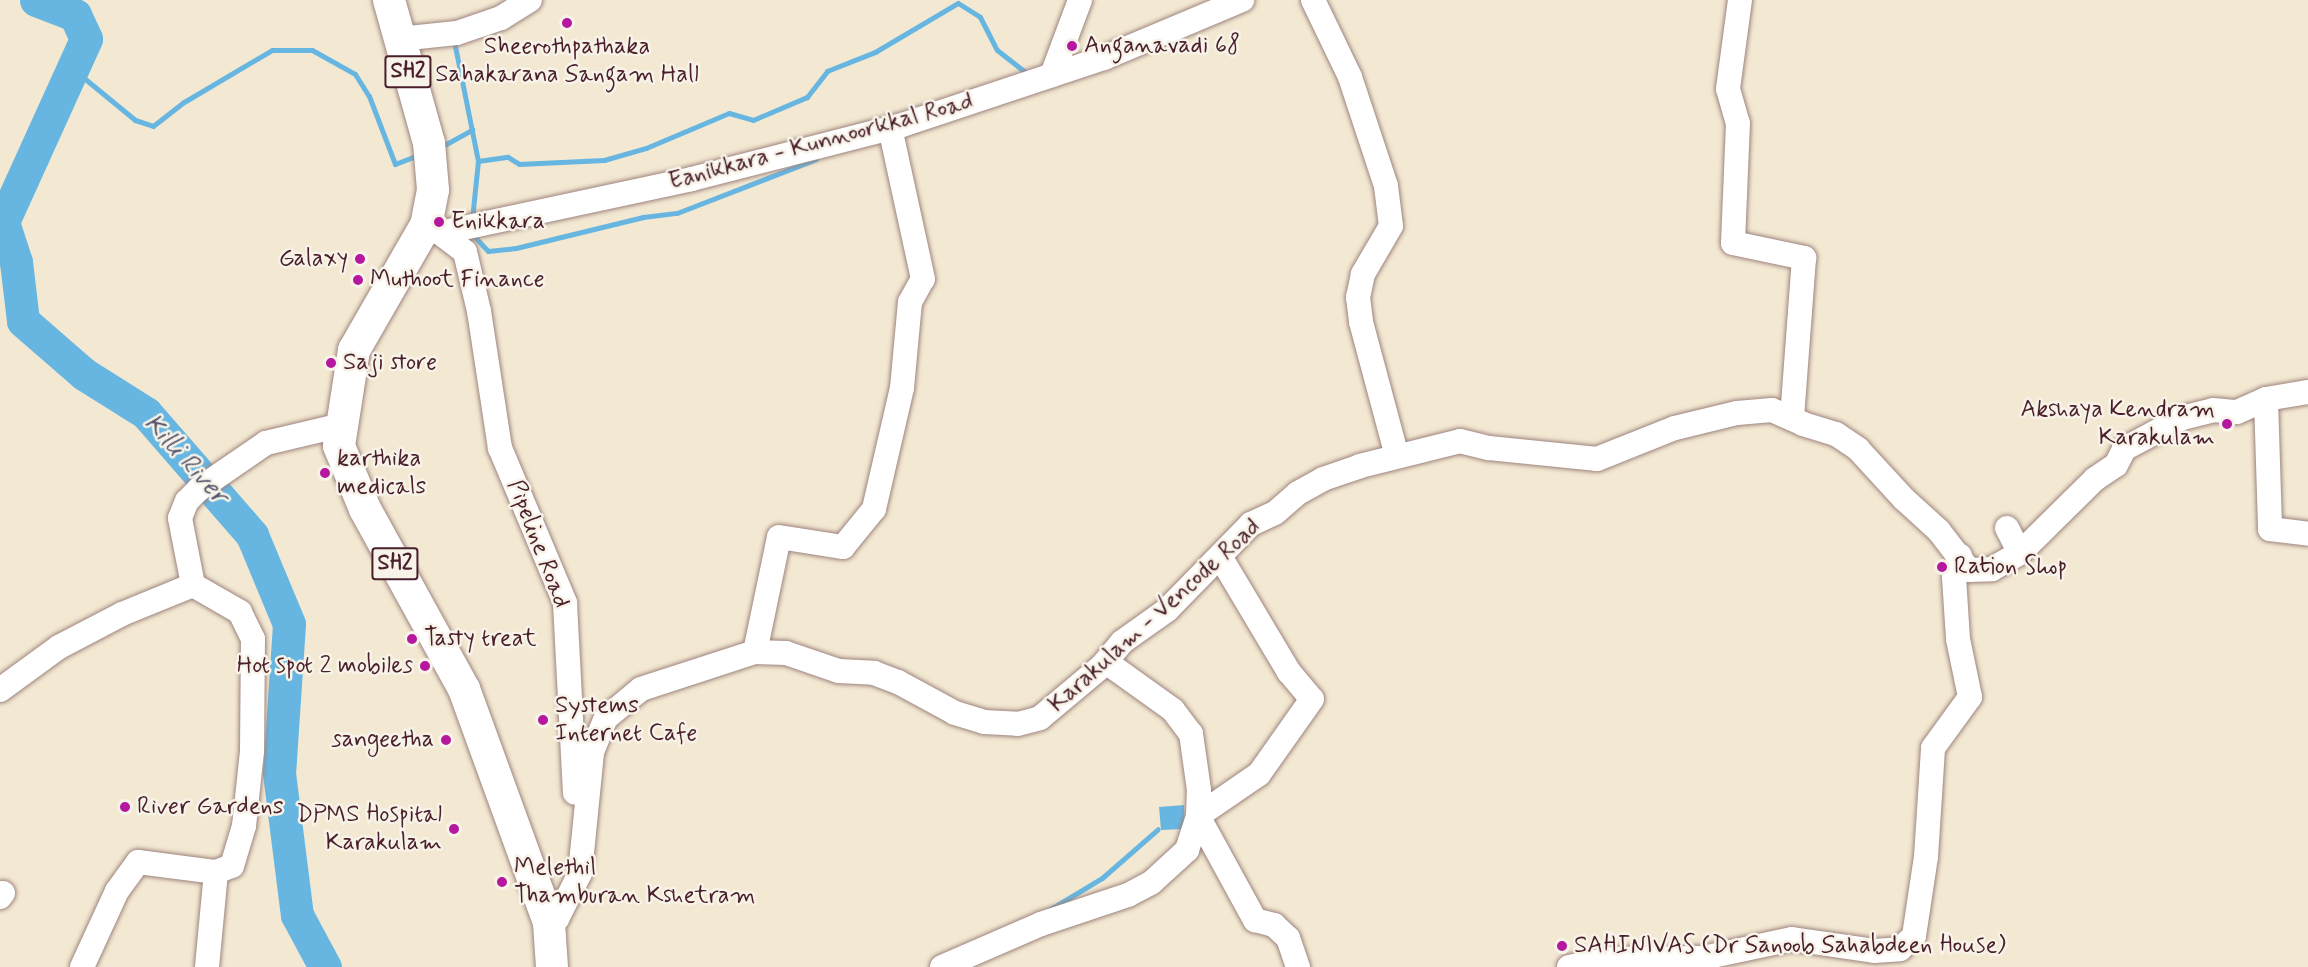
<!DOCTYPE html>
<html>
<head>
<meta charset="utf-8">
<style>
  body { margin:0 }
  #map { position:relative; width:2308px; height:967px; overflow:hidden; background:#f3e8d2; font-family:Mynerve,sans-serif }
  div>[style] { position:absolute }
  .water>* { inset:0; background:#67b6e2 }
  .stream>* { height:5px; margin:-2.5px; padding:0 2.5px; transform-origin:2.5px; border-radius:2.5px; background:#67b6e2 }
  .river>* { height:33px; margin:-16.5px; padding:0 16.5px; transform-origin:16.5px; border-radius:16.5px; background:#67b6e2 }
  .roads { filter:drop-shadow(0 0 2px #9e847e) drop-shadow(0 0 2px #9e847e) }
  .minor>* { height:24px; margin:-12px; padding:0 12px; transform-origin:12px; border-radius:12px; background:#fff }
  .major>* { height:32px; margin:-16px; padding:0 16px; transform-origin:16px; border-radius:16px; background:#fff }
  .dots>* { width:16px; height:16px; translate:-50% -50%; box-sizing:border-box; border:3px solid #f7f3e8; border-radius:50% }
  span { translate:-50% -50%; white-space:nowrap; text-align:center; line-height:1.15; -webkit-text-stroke:5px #f7f3e8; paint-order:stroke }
  .shield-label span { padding:2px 4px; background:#f7f3e8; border:2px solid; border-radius:4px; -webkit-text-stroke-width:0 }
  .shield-label { font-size:22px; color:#4a1f2b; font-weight:700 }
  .poi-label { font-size:24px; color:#4a1f2b }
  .left { translate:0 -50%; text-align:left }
  .right { translate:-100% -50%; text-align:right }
  .street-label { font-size:24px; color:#4a1f2b }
  .water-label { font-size:26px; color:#54546b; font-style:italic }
</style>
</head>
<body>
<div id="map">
  <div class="water">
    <div style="clip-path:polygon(1184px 805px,1185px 829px,1161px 830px,1159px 807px)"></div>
  </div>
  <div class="stream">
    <div style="left:454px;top:41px;width:122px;rotate:78.7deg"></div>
    <div style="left:478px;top:161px;width:30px;rotate:-8deg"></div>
    <div style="left:508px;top:157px;width:13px;rotate:32deg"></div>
    <div style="left:519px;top:164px;width:85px;rotate:-2.7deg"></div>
    <div style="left:604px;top:160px;width:44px;rotate:-15.9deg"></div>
    <div style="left:646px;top:148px;width:90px;rotate:-22.9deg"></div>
    <div style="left:729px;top:113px;width:25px;rotate:16deg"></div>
    <div style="left:753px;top:120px;width:59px;rotate:-23.1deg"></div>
    <div style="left:807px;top:97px;width:33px;rotate:-52deg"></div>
    <div style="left:827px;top:71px;width:52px;rotate:-21.6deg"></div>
    <div style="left:875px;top:52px;width:96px;rotate:-30.6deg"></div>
    <div style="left:958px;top:3px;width:26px;rotate:32deg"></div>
    <div style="left:980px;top:17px;width:37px;rotate:63deg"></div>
    <div style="left:997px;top:50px;width:41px;rotate:38deg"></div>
    <div style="left:73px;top:69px;width:80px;rotate:39.4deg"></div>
    <div style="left:135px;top:120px;width:19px;rotate:18deg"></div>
    <div style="left:153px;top:126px;width:39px;rotate:-38deg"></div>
    <div style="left:184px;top:102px;width:102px;rotate:-30.6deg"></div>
    <div style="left:272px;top:50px;width:40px"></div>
    <div style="left:312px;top:50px;width:49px;rotate:29.2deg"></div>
    <div style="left:355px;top:74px;width:26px;rotate:58deg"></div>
    <div style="left:369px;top:96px;width:73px;rotate:69.1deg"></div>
    <div style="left:395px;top:164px;width:26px;rotate:-21deg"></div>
    <div style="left:439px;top:148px;width:38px;rotate:-29deg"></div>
    <div style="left:472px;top:219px;width:58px;rotate:-84.1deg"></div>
    <div style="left:472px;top:234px;width:23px;rotate:47deg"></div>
    <div style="left:488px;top:251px;width:28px;rotate:-6deg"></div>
    <div style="left:516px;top:248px;width:131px;rotate:-13.7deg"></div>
    <div style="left:643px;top:217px;width:34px;rotate:-7deg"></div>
    <div style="left:677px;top:213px;width:149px;rotate:-21.2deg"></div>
    <div style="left:1049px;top:910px;width:62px;rotate:-31.1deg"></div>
    <div style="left:1102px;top:878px;width:74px;rotate:-41.2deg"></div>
  </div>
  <div class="river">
    <div style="left:36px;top:0;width:42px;rotate:21deg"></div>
    <div style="left:75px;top:15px;width:26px;rotate:65deg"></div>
    <div style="left:86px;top:39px;width:201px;rotate:114.4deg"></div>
    <div style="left:3px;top:222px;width:42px;rotate:72deg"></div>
    <div style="left:16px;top:262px;width:59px;rotate:83.2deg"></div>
    <div style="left:23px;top:321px;width:81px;rotate:41deg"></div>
    <div style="left:84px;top:374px;width:73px;rotate:32.2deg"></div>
    <div style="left:146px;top:413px;width:162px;rotate:49deg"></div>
    <div style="left:252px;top:535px;width:96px;rotate:67.4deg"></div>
    <div style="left:289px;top:624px;width:149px;rotate:93.8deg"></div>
    <div style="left:279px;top:773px;width:143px;rotate:82.8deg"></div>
    <div style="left:297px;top:915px;width:59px;rotate:61.7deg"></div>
  </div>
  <div class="roads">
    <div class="minor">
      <div style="left:1313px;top:0;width:85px;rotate:64.3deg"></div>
      <div style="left:1350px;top:77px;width:115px;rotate:71.7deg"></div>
      <div style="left:1386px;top:186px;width:40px;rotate:82.9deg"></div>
      <div style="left:1391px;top:226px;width:56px;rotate:120.3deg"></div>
      <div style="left:1363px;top:274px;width:24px;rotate:102deg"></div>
      <div style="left:1358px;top:297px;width:25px;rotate:83deg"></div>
      <div style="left:1361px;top:322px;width:139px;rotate:75deg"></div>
      <div style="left:1740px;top:0;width:90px;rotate:97.7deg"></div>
      <div style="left:1728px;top:89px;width:35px;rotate:74deg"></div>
      <div style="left:1738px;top:123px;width:120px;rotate:92.4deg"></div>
      <div style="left:1733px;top:243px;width:73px;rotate:11.9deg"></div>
      <div style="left:1804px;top:258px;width:161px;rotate:94.3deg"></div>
      <div style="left:399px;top:39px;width:58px;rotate:-5.9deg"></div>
      <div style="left:457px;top:33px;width:46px;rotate:-18.8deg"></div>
      <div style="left:501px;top:18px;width:34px;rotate:-32deg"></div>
      <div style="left:1052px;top:75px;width:80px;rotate:-69.5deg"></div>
      <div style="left:426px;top:225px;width:16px;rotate:30deg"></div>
      <div style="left:440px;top:233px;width:258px;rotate:-12.1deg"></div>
      <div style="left:692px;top:179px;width:214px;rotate:-14.4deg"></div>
      <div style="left:899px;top:126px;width:216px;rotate:-18.4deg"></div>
      <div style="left:1104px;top:58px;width:150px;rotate:-22.8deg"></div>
      <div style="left:440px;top:233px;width:31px;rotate:37deg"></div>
      <div style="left:465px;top:252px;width:61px;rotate:76.7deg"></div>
      <div style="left:479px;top:311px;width:139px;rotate:81.3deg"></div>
      <div style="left:500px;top:448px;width:168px;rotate:67.2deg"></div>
      <div style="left:565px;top:603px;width:190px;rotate:87deg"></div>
      <div style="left:2266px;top:399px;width:130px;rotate:88.2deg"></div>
      <div style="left:2270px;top:529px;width:38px;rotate:7deg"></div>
      <div style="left:2007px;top:528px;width:28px;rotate:63deg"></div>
      <div style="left:1221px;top:558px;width:133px;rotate:59.2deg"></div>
      <div style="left:1289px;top:672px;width:35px;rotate:50deg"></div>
      <div style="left:1312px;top:699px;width:92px;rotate:125.2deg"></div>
      <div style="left:1259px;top:774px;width:74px;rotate:145.5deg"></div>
      <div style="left:1198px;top:816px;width:119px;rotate:61.3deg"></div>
      <div style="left:1255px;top:920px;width:20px;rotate:15deg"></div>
      <div style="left:1274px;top:925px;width:19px;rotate:43deg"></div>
      <div style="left:1288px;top:938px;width:31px;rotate:71deg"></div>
      <div style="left:755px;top:652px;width:117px;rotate:-78.2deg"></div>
      <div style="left:779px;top:537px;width:65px;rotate:8.9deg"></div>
      <div style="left:843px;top:547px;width:49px;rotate:-50.8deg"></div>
      <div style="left:874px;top:509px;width:124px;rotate:-77deg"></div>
      <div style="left:902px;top:388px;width:86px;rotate:-84.7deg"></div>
      <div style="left:910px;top:302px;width:26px;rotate:-61deg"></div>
      <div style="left:923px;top:279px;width:155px;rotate:-102.3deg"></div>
      <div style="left:0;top:690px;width:73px;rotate:-36.1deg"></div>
      <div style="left:59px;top:647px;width:71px;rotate:-27.6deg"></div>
      <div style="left:122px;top:614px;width:77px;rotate:-22.2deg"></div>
      <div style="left:193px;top:585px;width:68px;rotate:-101deg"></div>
      <div style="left:180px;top:518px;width:18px;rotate:-68deg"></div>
      <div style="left:187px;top:501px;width:17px;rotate:-45deg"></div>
      <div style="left:199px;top:489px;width:81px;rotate:-34.5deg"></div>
      <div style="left:266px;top:443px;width:78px;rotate:-13.3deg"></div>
      <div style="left:0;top:897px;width:5px;rotate:-53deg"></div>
      <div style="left:549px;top:923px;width:9px;rotate:-27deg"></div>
      <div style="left:557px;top:919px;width:51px;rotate:-63.4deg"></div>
      <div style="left:580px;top:873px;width:122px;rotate:-84.3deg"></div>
      <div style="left:592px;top:752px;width:37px;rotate:-68deg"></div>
      <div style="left:606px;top:718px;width:45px;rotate:-39.6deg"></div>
      <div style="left:641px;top:689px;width:120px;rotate:-18deg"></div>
      <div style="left:755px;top:652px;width:31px;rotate:2deg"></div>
      <div style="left:786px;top:653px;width:56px;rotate:18.8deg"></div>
      <div style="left:839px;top:671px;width:35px;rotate:3deg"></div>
      <div style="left:874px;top:673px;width:26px;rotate:21deg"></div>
      <div style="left:898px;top:682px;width:65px;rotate:28.5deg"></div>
      <div style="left:955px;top:713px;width:30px;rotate:17deg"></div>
      <div style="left:984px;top:722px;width:34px;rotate:3deg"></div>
      <div style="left:1018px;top:724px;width:23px;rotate:-15deg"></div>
      <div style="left:1040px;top:718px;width:81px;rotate:-40deg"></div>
      <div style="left:1102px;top:666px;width:31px;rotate:-50deg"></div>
      <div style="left:1122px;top:642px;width:55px;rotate:-35.4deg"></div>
      <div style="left:1167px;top:610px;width:120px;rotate:-45.7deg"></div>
      <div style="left:1251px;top:524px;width:26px;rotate:-25deg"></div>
      <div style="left:1275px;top:513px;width:30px;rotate:-41deg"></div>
      <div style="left:1298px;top:493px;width:29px;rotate:-29deg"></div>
      <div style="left:1323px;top:479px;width:39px;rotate:-19deg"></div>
      <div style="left:1360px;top:466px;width:103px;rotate:-14deg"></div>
      <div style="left:1460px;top:441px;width:30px;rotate:14deg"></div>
      <div style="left:1489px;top:448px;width:109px;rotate:5.8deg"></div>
      <div style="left:1597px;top:459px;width:84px;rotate:-21.7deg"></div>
      <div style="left:1675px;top:428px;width:64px;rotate:-13.6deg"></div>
      <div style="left:1737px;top:413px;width:35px;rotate:-5deg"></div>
      <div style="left:1772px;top:410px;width:34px;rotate:24deg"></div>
      <div style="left:1803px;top:424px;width:34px;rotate:17deg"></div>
      <div style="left:1836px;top:434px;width:27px;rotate:34deg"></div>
      <div style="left:1858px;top:449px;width:68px;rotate:47.4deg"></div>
      <div style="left:1904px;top:499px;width:47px;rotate:42.4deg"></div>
      <div style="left:1939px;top:531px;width:49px;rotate:52.4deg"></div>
      <div style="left:1969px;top:570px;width:23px;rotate:-2deg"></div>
      <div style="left:1992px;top:569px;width:32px;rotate:-30deg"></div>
      <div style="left:2020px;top:553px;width:105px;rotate:-44.6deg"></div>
      <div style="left:2095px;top:479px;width:25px;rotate:-34deg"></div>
      <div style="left:2116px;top:465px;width:18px;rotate:-63deg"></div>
      <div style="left:2124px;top:449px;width:66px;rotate:-28.1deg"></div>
      <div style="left:2182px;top:418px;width:32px;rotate:-14deg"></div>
      <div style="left:2213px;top:410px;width:24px;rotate:5deg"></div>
      <div style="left:2237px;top:412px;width:32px;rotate:-24deg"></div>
      <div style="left:2266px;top:399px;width:43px;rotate:-9.5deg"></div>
      <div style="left:82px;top:967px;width:84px;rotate:-65.3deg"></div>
      <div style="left:117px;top:891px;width:36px;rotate:-54deg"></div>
      <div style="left:138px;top:862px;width:79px;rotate:7.3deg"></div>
      <div style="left:216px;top:872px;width:17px;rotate:-21deg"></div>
      <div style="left:232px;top:866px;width:42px;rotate:-73.3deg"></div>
      <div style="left:244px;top:826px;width:75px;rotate:-83.9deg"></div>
      <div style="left:252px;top:751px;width:112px;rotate:-89.5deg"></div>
      <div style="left:253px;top:639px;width:30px;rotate:-116deg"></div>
      <div style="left:240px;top:612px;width:54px;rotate:-150.1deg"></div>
      <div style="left:207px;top:967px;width:95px;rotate:-84.6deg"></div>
      <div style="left:942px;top:967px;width:108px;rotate:-23.5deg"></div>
      <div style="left:1041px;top:924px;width:92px;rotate:-18.4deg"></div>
      <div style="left:1128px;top:895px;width:26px;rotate:-28deg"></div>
      <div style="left:1151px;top:883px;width:49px;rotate:-42.5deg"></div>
      <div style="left:1187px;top:850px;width:36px;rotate:-72deg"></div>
      <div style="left:1198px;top:816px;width:26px;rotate:-88deg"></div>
      <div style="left:1199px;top:790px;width:57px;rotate:-98.1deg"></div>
      <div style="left:1191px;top:734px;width:30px;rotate:-127deg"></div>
      <div style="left:1173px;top:710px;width:82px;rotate:-144.4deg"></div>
      <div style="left:1569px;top:967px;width:41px;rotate:-11.3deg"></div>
      <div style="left:1609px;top:959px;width:94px;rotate:-0.6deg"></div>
      <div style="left:1703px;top:958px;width:91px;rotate:-12.1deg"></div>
      <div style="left:1792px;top:939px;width:83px;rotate:8.3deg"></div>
      <div style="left:1874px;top:951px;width:26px;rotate:-4deg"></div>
      <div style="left:1900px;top:949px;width:12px;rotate:-42deg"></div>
      <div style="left:1909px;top:941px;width:7px;rotate:-45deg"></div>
      <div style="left:1914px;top:936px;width:80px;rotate:-81.4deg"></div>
      <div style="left:1926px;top:857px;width:109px;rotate:-86.3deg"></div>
      <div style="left:1933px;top:748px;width:63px;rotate:-54deg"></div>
      <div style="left:1970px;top:697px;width:59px;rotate:-101.7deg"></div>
      <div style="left:1958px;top:639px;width:62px;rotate:-93.7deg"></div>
      <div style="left:1954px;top:577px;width:22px;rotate:-74deg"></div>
    </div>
    <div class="major">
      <div style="left:389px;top:0;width:148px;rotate:74.4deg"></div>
      <div style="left:429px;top:143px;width:47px;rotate:85.1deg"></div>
      <div style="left:433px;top:190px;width:36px;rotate:101deg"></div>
      <div style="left:426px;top:225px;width:144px;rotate:119.9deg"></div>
      <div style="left:354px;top:350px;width:97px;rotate:98.9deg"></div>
      <div style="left:339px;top:446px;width:68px;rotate:67.6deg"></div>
      <div style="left:365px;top:509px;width:205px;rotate:61.2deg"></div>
      <div style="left:464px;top:689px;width:249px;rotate:70deg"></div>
      <div style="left:549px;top:923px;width:44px;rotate:86.1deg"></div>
    </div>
  </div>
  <div class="dots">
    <div style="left:567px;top:23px;background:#b5179e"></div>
    <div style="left:1072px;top:46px;background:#b5179e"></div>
    <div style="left:439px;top:222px;background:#b5179e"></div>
    <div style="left:360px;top:259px;background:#b5179e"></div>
    <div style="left:358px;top:280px;background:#b5179e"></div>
    <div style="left:331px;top:363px;background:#b5179e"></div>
    <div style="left:2227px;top:424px;background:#b5179e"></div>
    <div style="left:325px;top:473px;background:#b5179e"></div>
    <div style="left:1942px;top:567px;background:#b5179e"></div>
    <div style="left:412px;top:639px;background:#b5179e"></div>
    <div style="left:425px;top:666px;background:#b5179e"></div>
    <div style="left:543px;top:720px;background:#b5179e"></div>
    <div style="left:446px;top:740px;background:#b5179e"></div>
    <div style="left:125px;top:807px;background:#b5179e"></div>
    <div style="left:454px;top:829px;background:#b5179e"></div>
    <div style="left:502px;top:882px;background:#b5179e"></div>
    <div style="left:1562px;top:946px;background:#b5179e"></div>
  </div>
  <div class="shield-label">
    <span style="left:408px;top:72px">SH2</span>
    <span style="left:395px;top:564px">SH2</span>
  </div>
  <div class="poi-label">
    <span class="left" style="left:1084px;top:46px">Anganavadi 68</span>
    <span style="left:567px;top:61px">Sheerothpathaka<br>Sahakarana Sangam Hall</span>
    <span class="left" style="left:451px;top:222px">Enikkara</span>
    <span class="right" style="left:348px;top:259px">Galaxy</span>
    <span class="left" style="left:370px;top:280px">Muthoot Finance</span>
    <span class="left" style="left:343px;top:363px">Saji store</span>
    <span class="right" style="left:2215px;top:424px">Akshaya Kendram<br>Karakulam</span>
    <span class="left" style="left:337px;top:473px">karthika<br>medicals</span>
    <span class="left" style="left:1954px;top:567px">Ration Shop</span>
    <span class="left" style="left:424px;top:639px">Tasty treat</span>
    <span class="right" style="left:413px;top:666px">Hot spot 2 mobiles</span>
    <span class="left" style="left:555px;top:720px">Systems<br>Internet Cafe</span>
    <span class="right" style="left:434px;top:740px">sangeetha</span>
    <span class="left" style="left:137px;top:807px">River Gardens</span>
    <span class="right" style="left:442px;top:829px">DPMS Hospital<br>Karakulam</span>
    <span class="left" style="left:514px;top:882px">Melethil<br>Thamburan Kshetram</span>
    <span class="left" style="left:1574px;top:946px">SAHINIVAS (Dr Sanoob Sahabdeen House)</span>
  </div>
  <div class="street-label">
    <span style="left:821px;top:142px;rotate:-15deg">Eanikkara - Kunnoorkkal Road</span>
    <span style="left:538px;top:544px;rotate:69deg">Pipeline Road</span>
    <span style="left:1155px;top:616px;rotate:-42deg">Karakulam - Vencode Road</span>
  </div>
  <div class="water-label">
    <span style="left:185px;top:460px;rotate:48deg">Killi River</span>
  </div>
</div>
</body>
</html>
